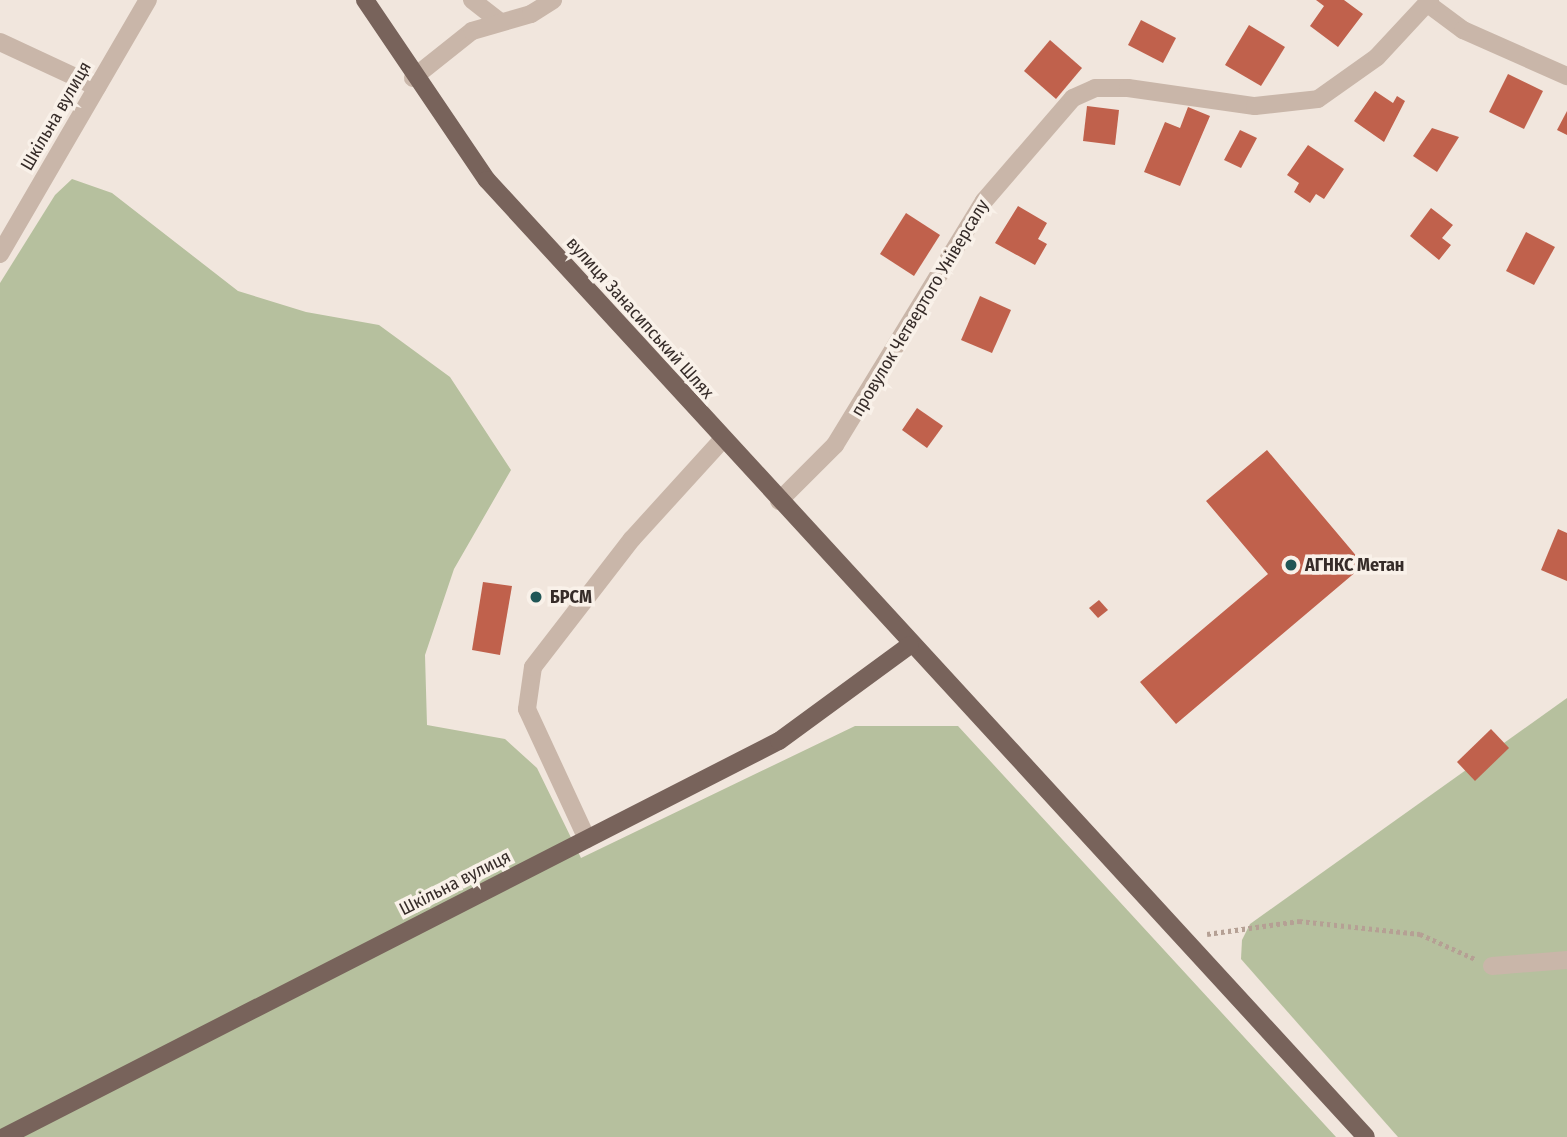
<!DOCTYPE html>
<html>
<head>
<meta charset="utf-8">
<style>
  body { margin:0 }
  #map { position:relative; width:1567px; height:1137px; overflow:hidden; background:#f1e6dd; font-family:"Fira Sans Condensed",sans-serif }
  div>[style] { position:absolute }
  .green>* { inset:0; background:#b6c09e }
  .building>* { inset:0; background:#c0614c }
  .path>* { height:4.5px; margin-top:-2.25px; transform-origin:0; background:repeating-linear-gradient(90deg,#b5a094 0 3.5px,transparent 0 7px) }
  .minor>* { height:18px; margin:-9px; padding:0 9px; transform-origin:9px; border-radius:9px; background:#c9b6a9 }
  .major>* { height:18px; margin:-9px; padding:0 9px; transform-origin:9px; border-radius:9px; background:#78635b }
  .dots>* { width:19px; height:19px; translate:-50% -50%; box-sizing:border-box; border:4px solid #f9f1e9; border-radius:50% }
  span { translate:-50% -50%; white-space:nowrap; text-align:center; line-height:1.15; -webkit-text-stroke:7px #f9f1e9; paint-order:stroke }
  .street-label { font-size:18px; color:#362c29 }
  .poi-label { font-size:18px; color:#362c29; font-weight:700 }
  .left { translate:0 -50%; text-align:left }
</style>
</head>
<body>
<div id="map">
  <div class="green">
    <div style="clip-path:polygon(72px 179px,112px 193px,238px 291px,306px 312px,379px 325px,450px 377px,511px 470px,454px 569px,425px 655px,427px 725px,505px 739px,537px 768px,581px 858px,855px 726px,958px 726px,1336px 1137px,0 1137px,0 283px,55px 195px)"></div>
    <div style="clip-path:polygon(1567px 698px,1567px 1137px,1398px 1137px,1241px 959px,1242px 940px,1250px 924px)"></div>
  </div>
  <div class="building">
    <div style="clip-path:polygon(1316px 0,1344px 0,1363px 14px,1338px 47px,1310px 26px,1324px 6px)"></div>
    <div style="clip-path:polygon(1141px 20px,1176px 38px,1163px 63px,1128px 45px)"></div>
    <div style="clip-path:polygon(1249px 25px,1285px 47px,1261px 86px,1225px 65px)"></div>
    <div style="clip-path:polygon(1050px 40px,1082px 68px,1056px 99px,1024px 71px)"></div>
    <div style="clip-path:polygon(1508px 74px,1543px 91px,1524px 129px,1489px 112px)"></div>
    <div style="clip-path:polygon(1375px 91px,1393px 103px,1397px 96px,1405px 101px,1384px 142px,1354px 121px)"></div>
    <div style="clip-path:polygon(1087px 106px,1119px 110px,1115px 145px,1083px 141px)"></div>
    <div style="clip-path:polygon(1188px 107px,1210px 116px,1180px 186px,1144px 172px,1165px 122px,1180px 128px)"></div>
    <div style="clip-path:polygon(1567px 111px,1567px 135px,1557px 130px)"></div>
    <div style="clip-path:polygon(1432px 128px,1459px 137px,1437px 172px,1413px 156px)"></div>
    <div style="clip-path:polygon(1240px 130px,1257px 138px,1241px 168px,1224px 160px)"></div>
    <div style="clip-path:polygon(1308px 145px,1344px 169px,1324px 199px,1316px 194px,1310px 203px,1294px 192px,1299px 183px,1287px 175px)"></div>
    <div style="clip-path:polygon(1018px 206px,1047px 223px,1038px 239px,1047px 244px,1035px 265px,995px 243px)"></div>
    <div style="clip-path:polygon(1431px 208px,1453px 225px,1442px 238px,1451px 245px,1439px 260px,1410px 236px)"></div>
    <div style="clip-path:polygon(906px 213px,940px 235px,914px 276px,880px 254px)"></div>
    <div style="clip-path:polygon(1526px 232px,1555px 247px,1534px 285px,1506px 271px)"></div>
    <div style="clip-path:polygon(980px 296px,1011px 310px,992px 353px,961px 340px)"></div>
    <div style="clip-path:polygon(917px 408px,943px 426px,927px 448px,902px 430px)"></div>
    <div style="clip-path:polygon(1267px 450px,1364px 565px,1176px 724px,1140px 682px,1268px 574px,1206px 501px)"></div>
    <div style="clip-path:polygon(1558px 529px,1567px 533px,1567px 581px,1541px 570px)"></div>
    <div style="clip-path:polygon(483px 582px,512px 586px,500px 655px,472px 650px)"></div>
    <div style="clip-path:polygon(1099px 600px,1108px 610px,1098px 618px,1089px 608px)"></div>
    <div style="clip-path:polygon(1491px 729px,1509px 748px,1475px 781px,1457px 762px)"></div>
  </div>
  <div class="path">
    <div style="left:1207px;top:934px;width:93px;rotate:-8deg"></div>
    <div style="left:1299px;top:921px;width:122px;rotate:6.1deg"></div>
    <div style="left:1420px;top:934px;width:60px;rotate:24.4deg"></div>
  </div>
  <div class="minor">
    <div style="left:472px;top:0;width:34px;rotate:38deg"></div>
    <div style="left:1428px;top:4px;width:44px;rotate:36.6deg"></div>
    <div style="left:1463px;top:30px;width:114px;rotate:23.9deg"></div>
    <div style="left:0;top:42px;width:107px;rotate:24.9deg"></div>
    <div style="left:413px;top:78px;width:75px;rotate:-38.5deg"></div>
    <div style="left:472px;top:31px;width:61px;rotate:-16.1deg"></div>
    <div style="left:531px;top:14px;width:26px;rotate:-32deg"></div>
    <div style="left:0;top:254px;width:294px;rotate:-59.8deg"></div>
    <div style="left:779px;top:501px;width:79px;rotate:-45deg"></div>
    <div style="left:835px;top:445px;width:286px;rotate:-58.6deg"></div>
    <div style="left:984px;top:201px;width:136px;rotate:-49.2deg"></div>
    <div style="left:1073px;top:98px;width:24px;rotate:-24deg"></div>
    <div style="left:1095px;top:88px;width:33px"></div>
    <div style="left:1128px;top:88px;width:128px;rotate:8.1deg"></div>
    <div style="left:1255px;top:106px;width:63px;rotate:-6.3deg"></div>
    <div style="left:1318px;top:99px;width:72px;rotate:-35.4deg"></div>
    <div style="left:1377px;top:57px;width:78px;rotate:-47.1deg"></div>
    <div style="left:587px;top:839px;width:143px;rotate:-114.8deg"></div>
    <div style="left:527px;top:709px;width:42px;rotate:-81.9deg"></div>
    <div style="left:533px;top:667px;width:162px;rotate:-52.3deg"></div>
    <div style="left:632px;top:539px;width:134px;rotate:-47.7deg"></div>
    <div style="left:1492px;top:966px;width:75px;rotate:-4.6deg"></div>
  </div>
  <div class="major">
    <div style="left:365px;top:0;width:217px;rotate:55.9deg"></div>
    <div style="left:487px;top:180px;width:1299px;rotate:47.43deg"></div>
    <div style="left:4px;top:1137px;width:870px;rotate:-27.07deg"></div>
    <div style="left:779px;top:741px;width:162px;rotate:-36.2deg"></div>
  </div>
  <div class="dots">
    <div style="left:1291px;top:565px;background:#205656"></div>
    <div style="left:536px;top:597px;background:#205656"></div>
  </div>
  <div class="street-label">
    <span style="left:56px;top:116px;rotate:-60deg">Шкільна вулиця</span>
    <span style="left:920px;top:308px;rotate:-59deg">провулок Четвертого Універсалу</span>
    <span style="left:640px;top:318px;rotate:48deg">вулиця Занасипський Шлях</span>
    <span style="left:455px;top:883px;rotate:-27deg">Шкільна вулиця</span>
  </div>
  <div class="poi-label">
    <span class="left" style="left:1305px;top:565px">АГНКС Метан</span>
    <span class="left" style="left:550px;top:597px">БРСМ</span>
  </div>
</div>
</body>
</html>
